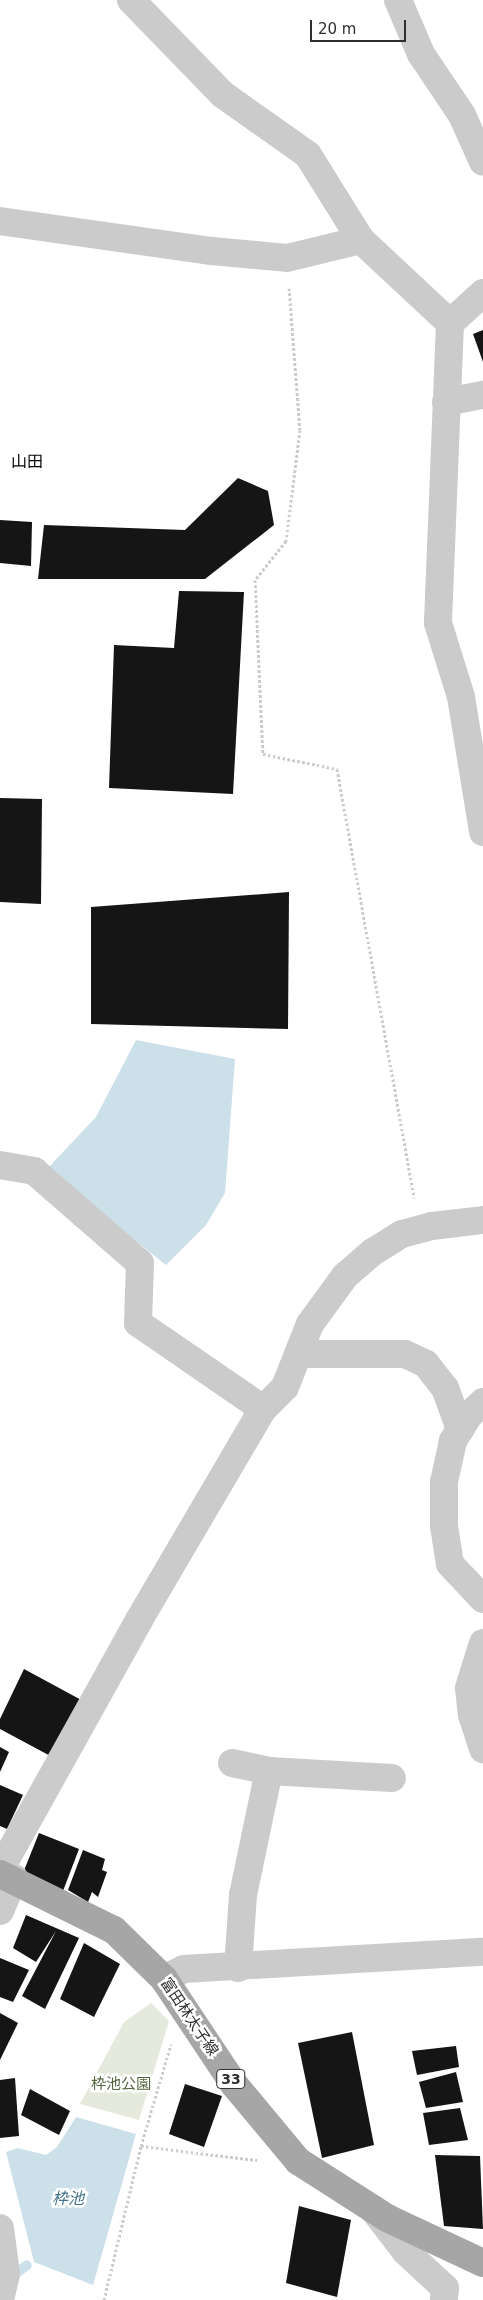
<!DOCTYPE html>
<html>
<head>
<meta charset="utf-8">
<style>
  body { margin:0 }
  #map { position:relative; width:483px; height:2300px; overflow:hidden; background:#fff; font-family:"DejaVu Sans","Noto Sans JP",sans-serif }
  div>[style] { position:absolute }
  .green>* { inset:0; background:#e5eadd }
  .water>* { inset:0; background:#cbe0e9 }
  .stream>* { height:10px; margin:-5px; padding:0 5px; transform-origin:5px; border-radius:5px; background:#cbe0e9 }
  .building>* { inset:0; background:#151515 }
  .path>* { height:3px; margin-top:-1.5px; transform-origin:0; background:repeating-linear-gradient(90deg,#cbcbcb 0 2.5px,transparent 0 5px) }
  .minor>* { height:28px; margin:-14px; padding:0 14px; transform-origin:14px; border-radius:14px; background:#cbcbcb }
  .major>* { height:28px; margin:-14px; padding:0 14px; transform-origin:14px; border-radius:14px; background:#a6a6a6 }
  span { translate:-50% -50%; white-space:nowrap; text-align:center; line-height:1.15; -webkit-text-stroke:5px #fff; paint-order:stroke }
  .shield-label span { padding:1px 4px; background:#fff; border:1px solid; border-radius:4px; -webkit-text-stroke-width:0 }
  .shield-label { font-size:14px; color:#2e2e2e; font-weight:700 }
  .street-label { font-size:15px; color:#2e2e2e }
  .park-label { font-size:15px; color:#55663f }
  .neighbourhood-label { font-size:16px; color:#000 }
  .water-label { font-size:16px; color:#437489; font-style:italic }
  .scale { position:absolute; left:310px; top:20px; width:96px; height:22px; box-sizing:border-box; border:2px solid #2e2e2e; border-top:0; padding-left:6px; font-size:15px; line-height:18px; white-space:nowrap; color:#2e2e2e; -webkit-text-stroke:4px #fff; paint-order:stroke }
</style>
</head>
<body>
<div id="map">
  <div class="green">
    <div style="clip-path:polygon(151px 2003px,169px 2021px,139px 2120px,80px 2104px,124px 2022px)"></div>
  </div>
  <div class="water">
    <div style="clip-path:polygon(136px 1040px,235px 1059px,225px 1193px,206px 1225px,166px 1265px,46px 1170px,96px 1117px)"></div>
    <div style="clip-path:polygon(76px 2117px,136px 2134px,93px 2285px,34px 2262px,6px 2152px,18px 2148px,46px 2155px,57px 2147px)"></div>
  </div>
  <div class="stream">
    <div style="left:10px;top:2278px;width:21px;rotate:-37deg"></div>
  </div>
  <div class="building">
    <div style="clip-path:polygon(483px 330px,483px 362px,473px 334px)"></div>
    <div style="clip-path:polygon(238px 478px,268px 491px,274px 525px,205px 579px,38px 579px,44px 525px,185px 530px)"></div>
    <div style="clip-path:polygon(0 520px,32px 522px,31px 566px,0 563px)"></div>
    <div style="clip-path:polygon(179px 591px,244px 592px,233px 794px,109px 788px,114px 645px,174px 648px)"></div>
    <div style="clip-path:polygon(0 798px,42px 799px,41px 904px,0 902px)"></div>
    <div style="clip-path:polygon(289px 892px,288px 1029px,91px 1024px,91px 907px)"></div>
    <div style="clip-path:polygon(24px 1669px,85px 1702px,56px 1759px,0 1729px,0 1719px)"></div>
    <div style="clip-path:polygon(0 1747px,9px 1752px,0 1772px)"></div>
    <div style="clip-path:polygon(0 1785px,23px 1795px,7px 1829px,0 1826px)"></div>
    <div style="clip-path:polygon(39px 1833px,79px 1849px,63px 1891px,23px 1873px)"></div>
    <div style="clip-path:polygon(83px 1850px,105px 1859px,102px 1870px,107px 1872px,98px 1897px,92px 1892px,88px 1902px,68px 1890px)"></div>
    <div style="clip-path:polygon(26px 1915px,79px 1938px,45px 2009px,22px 1996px,56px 1931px,36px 1962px,13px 1948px)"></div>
    <div style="clip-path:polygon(84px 1943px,120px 1964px,94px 2017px,60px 1999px)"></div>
    <div style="clip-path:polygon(0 1958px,29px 1970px,13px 2002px,0 1997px)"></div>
    <div style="clip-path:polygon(0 2013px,18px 2023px,0 2060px)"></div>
    <div style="clip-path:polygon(352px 2032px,374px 2145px,322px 2158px,298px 2043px)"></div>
    <div style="clip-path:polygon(456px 2046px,459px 2067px,417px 2075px,412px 2051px)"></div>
    <div style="clip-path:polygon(456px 2072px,463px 2102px,426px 2108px,419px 2082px)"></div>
    <div style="clip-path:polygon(15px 2078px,19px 2136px,0 2138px,0 2080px)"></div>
    <div style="clip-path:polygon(185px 2084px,222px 2096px,204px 2147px,169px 2134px)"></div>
    <div style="clip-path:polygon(30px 2089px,70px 2111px,59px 2135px,21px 2115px)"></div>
    <div style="clip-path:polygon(460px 2108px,468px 2140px,429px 2145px,423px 2113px)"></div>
    <div style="clip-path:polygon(435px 2155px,480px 2156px,483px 2229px,444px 2226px)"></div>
    <div style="clip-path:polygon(299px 2206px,351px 2220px,337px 2297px,286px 2283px)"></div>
  </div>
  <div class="path">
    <div style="left:289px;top:288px;width:142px;rotate:85.6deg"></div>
    <div style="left:300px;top:430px;width:112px;rotate:97.2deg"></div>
    <div style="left:286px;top:541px;width:50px;rotate:128.5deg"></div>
    <div style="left:255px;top:580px;width:174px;rotate:87.4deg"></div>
    <div style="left:263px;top:754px;width:76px;rotate:11.5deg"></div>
    <div style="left:337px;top:769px;width:436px;rotate:79.8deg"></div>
    <div style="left:141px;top:2146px;width:117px;rotate:6.9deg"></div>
    <div style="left:104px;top:2300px;width:158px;rotate:-76.5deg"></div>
    <div style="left:141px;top:2146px;width:106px;rotate:-73.6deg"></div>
  </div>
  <div class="minor">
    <div style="left:131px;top:0;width:131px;rotate:45.9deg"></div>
    <div style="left:222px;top:94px;width:105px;rotate:35.3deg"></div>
    <div style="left:308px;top:155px;width:100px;rotate:58.1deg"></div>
    <div style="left:361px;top:240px;width:122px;rotate:43deg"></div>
    <div style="left:398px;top:0;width:59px;rotate:66.9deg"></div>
    <div style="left:421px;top:54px;width:73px;rotate:56.1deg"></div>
    <div style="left:462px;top:115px;width:51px;rotate:65.9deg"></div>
    <div style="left:0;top:221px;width:214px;rotate:8.1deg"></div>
    <div style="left:212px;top:251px;width:75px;rotate:5.3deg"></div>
    <div style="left:287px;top:258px;width:76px;rotate:-13.7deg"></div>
    <div style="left:483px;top:293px;width:45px;rotate:137.7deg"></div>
    <div style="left:450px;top:323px;width:300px;rotate:92.3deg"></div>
    <div style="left:438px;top:623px;width:77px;rotate:72.7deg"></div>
    <div style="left:461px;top:697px;width:137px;rotate:80.7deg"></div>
    <div style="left:446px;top:402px;width:38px;rotate:-11deg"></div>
    <div style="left:0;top:1165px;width:35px;rotate:10deg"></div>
    <div style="left:34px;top:1171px;width:140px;rotate:41deg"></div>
    <div style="left:140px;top:1263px;width:60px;rotate:91.9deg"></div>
    <div style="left:138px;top:1323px;width:152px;rotate:34.5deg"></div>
    <div style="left:301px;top:1354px;width:104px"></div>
    <div style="left:405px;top:1354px;width:23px;rotate:25deg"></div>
    <div style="left:426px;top:1364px;width:31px;rotate:52deg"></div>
    <div style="left:445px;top:1388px;width:44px;rotate:69.9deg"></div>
    <div style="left:483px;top:1402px;width:19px;rotate:137deg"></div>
    <div style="left:469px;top:1415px;width:31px;rotate:122deg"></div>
    <div style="left:453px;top:1441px;width:42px;rotate:102.4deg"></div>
    <div style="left:444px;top:1482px;width:44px;rotate:90deg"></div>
    <div style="left:444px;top:1526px;width:38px;rotate:81deg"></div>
    <div style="left:450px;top:1564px;width:48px;rotate:46.7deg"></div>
    <div style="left:483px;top:1643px;width:47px;rotate:107.3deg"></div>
    <div style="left:469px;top:1688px;width:27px;rotate:84deg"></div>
    <div style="left:472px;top:1715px;width:36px;rotate:72deg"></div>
    <div style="left:232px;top:1763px;width:38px;rotate:12deg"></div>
    <div style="left:269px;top:1771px;width:123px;rotate:3.3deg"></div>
    <div style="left:0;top:1870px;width:286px;rotate:-60.9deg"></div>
    <div style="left:139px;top:1620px;width:245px;rotate:-59.6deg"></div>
    <div style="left:263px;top:1409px;width:31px;rotate:-45deg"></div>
    <div style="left:285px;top:1387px;width:68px;rotate:-68.4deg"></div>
    <div style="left:310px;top:1324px;width:59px;rotate:-53.9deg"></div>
    <div style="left:345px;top:1276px;width:37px;rotate:-41deg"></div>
    <div style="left:373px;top:1252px;width:34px;rotate:-32deg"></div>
    <div style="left:402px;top:1234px;width:31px;rotate:-15deg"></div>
    <div style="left:432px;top:1226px;width:51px;rotate:-6.7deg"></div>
    <div style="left:0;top:1911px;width:36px;rotate:-67deg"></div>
    <div style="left:238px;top:1968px;width:73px;rotate:-86.1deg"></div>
    <div style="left:243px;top:1895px;width:127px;rotate:-78.2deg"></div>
    <div style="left:164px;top:1979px;width:22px;rotate:-27deg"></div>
    <div style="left:184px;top:1969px;width:299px;rotate:-3.3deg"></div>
    <div style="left:373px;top:2209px;width:54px;rotate:52.5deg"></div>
    <div style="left:406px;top:2252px;width:53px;rotate:42.7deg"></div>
    <div style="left:445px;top:2288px;width:12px;rotate:95deg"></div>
    <div style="left:0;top:2228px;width:46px;rotate:82.6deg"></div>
    <div style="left:6px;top:2274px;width:26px;rotate:103deg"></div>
  </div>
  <div class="major">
    <div style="left:0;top:1874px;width:127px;rotate:26.2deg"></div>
    <div style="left:114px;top:1930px;width:70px;rotate:44.4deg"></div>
    <div style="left:164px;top:1979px;width:125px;rotate:56.4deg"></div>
    <div style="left:233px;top:2083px;width:102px;rotate:50.2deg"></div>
    <div style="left:298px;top:2161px;width:106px;rotate:32.6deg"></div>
    <div style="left:387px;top:2218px;width:106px;rotate:25.1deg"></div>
  </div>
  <div class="shield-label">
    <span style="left:231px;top:2079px">33</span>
  </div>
  <div class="street-label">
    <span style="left:189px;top:2017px;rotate:56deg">富田林太子線</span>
  </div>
  <div class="park-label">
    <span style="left:121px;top:2085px">枠池公園</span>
  </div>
  <div class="neighbourhood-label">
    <span style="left:27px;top:462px">山田</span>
  </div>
  <div class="water-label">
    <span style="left:68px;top:2199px">枠池</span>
  </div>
  <div class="scale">20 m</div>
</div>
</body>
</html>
